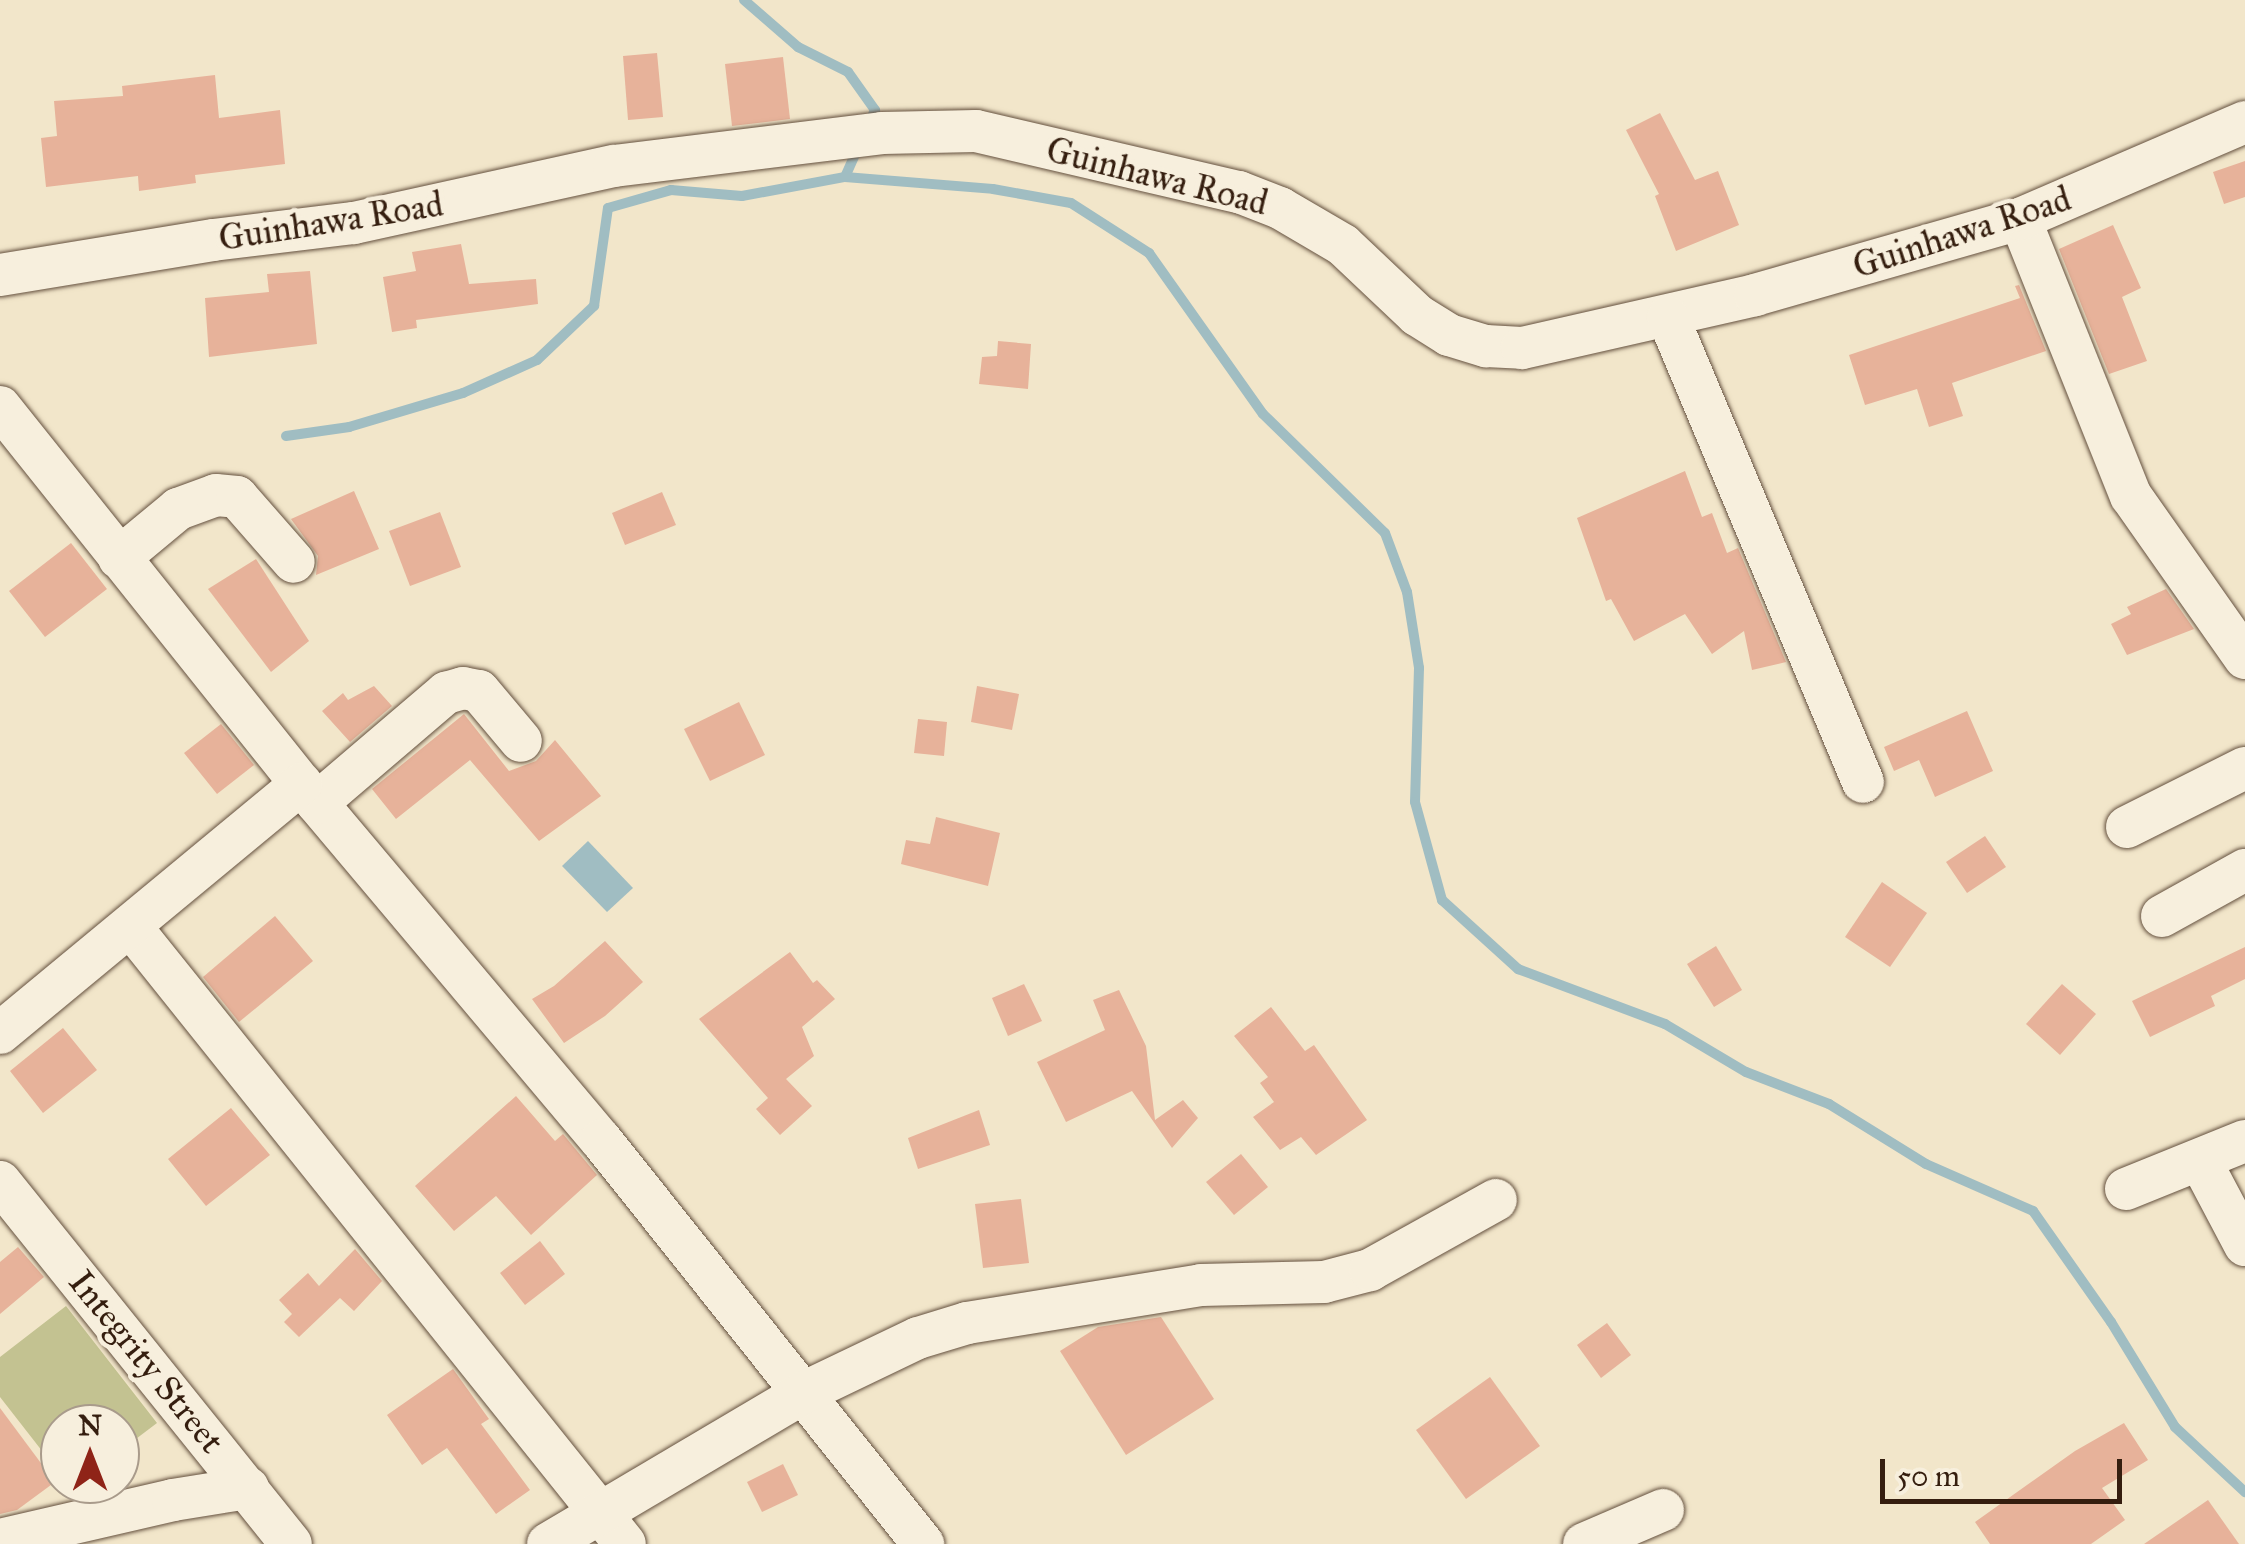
<!DOCTYPE html>
<html>
<head>
<meta charset="utf-8">
<style>
  body { margin:0 }
  #map { position:relative; width:2245px; height:1544px; overflow:hidden; background:#f2e6ca; font-family:"IM FELL Great Primer",serif }
  div>[style] { position:absolute }
  .green>* { inset:0; background:#c3c291 }
  .water>* { inset:0; background:#a0bdc2 }
  .stream>* { height:10px; margin:-5px; padding:0 5px; transform-origin:5px; border-radius:5px; background:#a0bdc2 }
  .building>* { inset:0; background:#e7b29a }
  .roads { filter:drop-shadow(0 0 2px #64503e) drop-shadow(0 0 2px #64503e) }
  .minor>* { height:42px; margin:-21px; padding:0 21px; transform-origin:21px; border-radius:21px; background:#f7efdd }
  span { translate:-50% -50%; white-space:nowrap; text-align:center; line-height:1.15; -webkit-text-stroke:9px #f7efdd; paint-order:stroke }
  .street-label { font-size:35px; color:#351e0f }
  .north { position:absolute; left:40px; top:1404px; width:100px; height:100px; box-sizing:border-box; background:#f7efdd; border:2px solid #a99b8b; border-radius:50%; rotate:0deg; font-size:28px; font-weight:700; line-height:40px; text-align:center; color:#351e0f }
  .north::after { content:''; display:block; margin:auto; width:35px; height:45px; background:#8f2418; clip-path:polygon(50% 0,100% 100%,50% 72%,0 100%) }
  .scale { position:absolute; left:1880px; top:1459px; width:242px; height:45px; box-sizing:border-box; border:5px solid #351e0f; border-top:0; padding-left:12px; font-size:30px; line-height:35px; white-space:nowrap; color:#351e0f; -webkit-text-stroke:8px #f7efdd; paint-order:stroke }
</style>
</head>
<body>
<div id="map">
  <div class="green">
    <div style="clip-path:polygon(66px 1306px,157px 1423px,120px 1451px,120px 1424px,60px 1424px,60px 1474px,0 1397px,0 1357px)"></div>
  </div>
  <div class="water">
    <div style="clip-path:polygon(588px 841px,633px 888px,607px 912px,562px 866px)"></div>
  </div>
  <div class="stream">
    <div style="left:744px;top:0;width:72px;rotate:41deg"></div>
    <div style="left:798px;top:47px;width:56px;rotate:26.6deg"></div>
    <div style="left:848px;top:72px;width:47px;rotate:54.6deg"></div>
    <div style="left:875px;top:110px;width:14px;rotate:115deg"></div>
    <div style="left:845px;top:177px;width:148px;rotate:4.6deg"></div>
    <div style="left:993px;top:189px;width:79px;rotate:10.2deg"></div>
    <div style="left:1071px;top:203px;width:93px;rotate:32.7deg"></div>
    <div style="left:1149px;top:253px;width:197px;rotate:54.7deg"></div>
    <div style="left:1263px;top:414px;width:170px;rotate:44.3deg"></div>
    <div style="left:1385px;top:533px;width:63px;rotate:69.6deg"></div>
    <div style="left:1407px;top:592px;width:77px;rotate:81deg"></div>
    <div style="left:1419px;top:668px;width:134px;rotate:91.7deg"></div>
    <div style="left:1415px;top:802px;width:102px;rotate:74.6deg"></div>
    <div style="left:1442px;top:900px;width:103px;rotate:42.2deg"></div>
    <div style="left:1518px;top:969px;width:157px;rotate:20.5deg"></div>
    <div style="left:1665px;top:1024px;width:94px;rotate:30.7deg"></div>
    <div style="left:1746px;top:1072px;width:89px;rotate:21.1deg"></div>
    <div style="left:1829px;top:1104px;width:114px;rotate:31.7deg"></div>
    <div style="left:1926px;top:1164px;width:117px;rotate:23.7deg"></div>
    <div style="left:2033px;top:1211px;width:136px;rotate:54.9deg"></div>
    <div style="left:2111px;top:1322px;width:123px;rotate:58.6deg"></div>
    <div style="left:2175px;top:1427px;width:96px;rotate:42.9deg"></div>
    <div style="left:286px;top:436px;width:64px;rotate:-8.1deg"></div>
    <div style="left:349px;top:427px;width:119px;rotate:-16.6deg"></div>
    <div style="left:463px;top:393px;width:81px;rotate:-24deg"></div>
    <div style="left:537px;top:360px;width:79px;rotate:-43.5deg"></div>
    <div style="left:594px;top:306px;width:99px;rotate:-81.9deg"></div>
    <div style="left:608px;top:208px;width:66px;rotate:-15.9deg"></div>
    <div style="left:671px;top:190px;width:71px;rotate:4.8deg"></div>
    <div style="left:742px;top:196px;width:105px;rotate:-10.5deg"></div>
    <div style="left:845px;top:177px;width:32px;rotate:-66deg"></div>
  </div>
  <div class="building">
    <div style="clip-path:polygon(657px 53px,663px 117px,628px 120px,623px 56px)"></div>
    <div style="clip-path:polygon(783px 57px,790px 119px,732px 126px,725px 64px)"></div>
    <div style="clip-path:polygon(215px 75px,219px 118px,280px 110px,285px 164px,195px 175px,196px 183px,139px 191px,138px 176px,46px 187px,41px 138px,57px 136px,54px 101px,123px 96px,122px 86px)"></div>
    <div style="clip-path:polygon(1660px 113px,1695px 180px,1718px 171px,1739px 225px,1676px 251px,1655px 196px,1659px 194px,1626px 130px)"></div>
    <div style="clip-path:polygon(2245px 161px,2245px 197px,2224px 204px,2213px 172px)"></div>
    <div style="clip-path:polygon(2113px 225px,2141px 288px,2122px 297px,2147px 361px,2109px 374px,2059px 249px)"></div>
    <div style="clip-path:polygon(461px 244px,469px 284px,536px 279px,538px 304px,416px 320px,417px 328px,392px 332px,383px 277px,416px 271px,412px 252px)"></div>
    <div style="clip-path:polygon(310px 271px,317px 344px,209px 357px,205px 298px,269px 292px,267px 274px)"></div>
    <div style="clip-path:polygon(2019px 285px,2046px 351px,1952px 383px,1963px 416px,1929px 427px,1917px 389px,1865px 405px,1849px 355px,2020px 298px,2015px 286px)"></div>
    <div style="clip-path:polygon(998px 341px,1031px 344px,1028px 389px,979px 384px,982px 357px,997px 356px)"></div>
    <div style="clip-path:polygon(1685px 471px,1702px 517px,1712px 513px,1727px 553px,1738px 548px,1786px 662px,1752px 670px,1744px 631px,1712px 654px,1685px 614px,1634px 641px,1611px 599px,1606px 601px,1577px 518px)"></div>
    <div style="clip-path:polygon(354px 491px,379px 549px,316px 575px,318px 556px,291px 519px)"></div>
    <div style="clip-path:polygon(662px 492px,676px 525px,625px 545px,612px 513px)"></div>
    <div style="clip-path:polygon(440px 512px,461px 567px,410px 586px,389px 531px)"></div>
    <div style="clip-path:polygon(71px 543px,107px 589px,45px 637px,9px 591px)"></div>
    <div style="clip-path:polygon(256px 559px,309px 641px,271px 672px,208px 589px)"></div>
    <div style="clip-path:polygon(2166px 589px,2194px 629px,2127px 655px,2111px 624px,2131px 614px,2127px 607px)"></div>
    <div style="clip-path:polygon(374px 686px,392px 706px,350px 742px,322px 711px,343px 693px,348px 700px)"></div>
    <div style="clip-path:polygon(977px 686px,1019px 694px,1012px 730px,971px 722px)"></div>
    <div style="clip-path:polygon(739px 702px,765px 755px,710px 781px,684px 729px)"></div>
    <div style="clip-path:polygon(1967px 711px,1993px 771px,1935px 797px,1919px 760px,1894px 771px,1884px 747px)"></div>
    <div style="clip-path:polygon(464px 714px,509px 771px,536px 761px,555px 740px,601px 796px,539px 841px,470px 760px,396px 819px,372px 789px)"></div>
    <div style="clip-path:polygon(918px 719px,947px 722px,944px 756px,914px 753px)"></div>
    <div style="clip-path:polygon(221px 724px,254px 765px,217px 794px,184px 753px)"></div>
    <div style="clip-path:polygon(936px 817px,1000px 833px,988px 886px,901px 864px,906px 840px,930px 844px)"></div>
    <div style="clip-path:polygon(1985px 836px,2006px 867px,1967px 893px,1946px 862px)"></div>
    <div style="clip-path:polygon(1882px 882px,1927px 913px,1890px 967px,1845px 937px)"></div>
    <div style="clip-path:polygon(275px 916px,313px 961px,239px 1022px,203px 977px)"></div>
    <div style="clip-path:polygon(605px 941px,643px 982px,605px 1016px,564px 1043px,532px 999px,554px 986px)"></div>
    <div style="clip-path:polygon(1716px 946px,1742px 990px,1714px 1007px,1687px 964px)"></div>
    <div style="clip-path:polygon(2245px 947px,2245px 979px,2211px 996px,2215px 1006px,2150px 1037px,2132px 1001px)"></div>
    <div style="clip-path:polygon(790px 952px,813px 983px,817px 980px,835px 999px,802px 1027px,814px 1056px,786px 1079px,812px 1106px,780px 1135px,756px 1109px,768px 1098px,699px 1019px)"></div>
    <div style="clip-path:polygon(1024px 984px,1042px 1021px,1008px 1036px,992px 998px)"></div>
    <div style="clip-path:polygon(2062px 984px,2096px 1014px,2060px 1055px,2026px 1024px)"></div>
    <div style="clip-path:polygon(1119px 990px,1146px 1046px,1155px 1120px,1183px 1100px,1198px 1118px,1172px 1148px,1132px 1091px,1066px 1122px,1037px 1062px,1105px 1030px,1093px 1000px)"></div>
    <div style="clip-path:polygon(1271px 1007px,1305px 1051px,1314px 1045px,1367px 1120px,1316px 1155px,1301px 1137px,1280px 1150px,1253px 1117px,1274px 1102px,1260px 1083px,1268px 1077px,1234px 1036px)"></div>
    <div style="clip-path:polygon(63px 1028px,97px 1070px,43px 1113px,10px 1071px)"></div>
    <div style="clip-path:polygon(516px 1096px,555px 1141px,563px 1134px,597px 1175px,531px 1235px,496px 1196px,454px 1231px,415px 1186px)"></div>
    <div style="clip-path:polygon(231px 1108px,270px 1155px,206px 1206px,168px 1159px)"></div>
    <div style="clip-path:polygon(979px 1110px,990px 1145px,918px 1169px,908px 1138px)"></div>
    <div style="clip-path:polygon(1241px 1154px,1268px 1187px,1234px 1215px,1206px 1182px)"></div>
    <div style="clip-path:polygon(1021px 1199px,1029px 1263px,983px 1268px,975px 1204px)"></div>
    <div style="clip-path:polygon(540px 1241px,565px 1274px,525px 1305px,500px 1273px)"></div>
    <div style="clip-path:polygon(18px 1247px,44px 1277px,0 1314px,0 1262px)"></div>
    <div style="clip-path:polygon(355px 1249px,382px 1281px,354px 1311px,340px 1298px,299px 1337px,284px 1322px,292px 1314px,279px 1300px,308px 1273px,319px 1286px)"></div>
    <div style="clip-path:polygon(1161px 1317px,1214px 1399px,1126px 1455px,1060px 1351px,1098px 1327px)"></div>
    <div style="clip-path:polygon(1607px 1323px,1631px 1355px,1601px 1378px,1577px 1345px)"></div>
    <div style="clip-path:polygon(453px 1369px,489px 1419px,481px 1424px,530px 1490px,496px 1514px,447px 1448px,422px 1465px,387px 1415px)"></div>
    <div style="clip-path:polygon(1490px 1377px,1540px 1446px,1466px 1499px,1416px 1430px)"></div>
    <div style="clip-path:polygon(0 1408px,55px 1482px,17px 1510px,0 1514px)"></div>
    <div style="clip-path:polygon(2124px 1423px,2148px 1460px,2102px 1488px,2125px 1520px,2091px 1544px,1990px 1544px,1975px 1522px,2075px 1451px)"></div>
    <div style="clip-path:polygon(783px 1464px,798px 1495px,762px 1512px,747px 1482px)"></div>
    <div style="clip-path:polygon(2208px 1500px,2239px 1544px,2144px 1544px)"></div>
  </div>
  <div class="roads">
    <div class="minor">
      <div style="left:2020px;top:219px;width:298px;rotate:68.2deg"></div>
      <div style="left:2131px;top:496px;width:198px;rotate:54.9deg"></div>
      <div style="left:0;top:275px;width:216px;rotate:-9.3deg"></div>
      <div style="left:213px;top:240px;width:142px;rotate:-6.9deg"></div>
      <div style="left:354px;top:223px;width:266px;rotate:-12.4deg"></div>
      <div style="left:614px;top:166px;width:270px;rotate:-7deg"></div>
      <div style="left:882px;top:133px;width:94px;rotate:-1.2deg"></div>
      <div style="left:976px;top:131px;width:270px;rotate:13.1deg"></div>
      <div style="left:1239px;top:192px;width:44px;rotate:21.3deg"></div>
      <div style="left:1280px;top:208px;width:73px;rotate:30.4deg"></div>
      <div style="left:1343px;top:245px;width:102px;rotate:43.4deg"></div>
      <div style="left:1417px;top:315px;width:38px;rotate:32deg"></div>
      <div style="left:1449px;top:335px;width:39px;rotate:17deg"></div>
      <div style="left:1486px;top:346px;width:36px;rotate:3deg"></div>
      <div style="left:1522px;top:348px;width:239px;rotate:-12.8deg"></div>
      <div style="left:1755px;top:295px;width:276px;rotate:-16deg"></div>
      <div style="left:2020px;top:219px;width:245px;rotate:-23.3deg"></div>
      <div style="left:1668px;top:317px;width:504px;rotate:67.25deg"></div>
      <div style="left:0;top:407px;width:482px;rotate:51.4deg"></div>
      <div style="left:301px;top:784px;width:466px;rotate:49.9deg"></div>
      <div style="left:601px;top:1140px;width:517px;rotate:51.44deg"></div>
      <div style="left:119px;top:558px;width:77px;rotate:-39.7deg"></div>
      <div style="left:178px;top:509px;width:40px;rotate:-20.2deg"></div>
      <div style="left:216px;top:495px;width:21px;rotate:5deg"></div>
      <div style="left:237px;top:497px;width:86px;rotate:48.8deg"></div>
      <div style="left:317px;top:803px;width:170px;rotate:-40.5deg"></div>
      <div style="left:446px;top:693px;width:18px;rotate:-16deg"></div>
      <div style="left:463px;top:688px;width:16px;rotate:11deg"></div>
      <div style="left:479px;top:691px;width:65px;rotate:50deg"></div>
      <div style="left:2127px;top:827px;width:132px;rotate:-26.6deg"></div>
      <div style="left:2162px;top:916px;width:95px;rotate:-29deg"></div>
      <div style="left:131px;top:927px;width:790px;rotate:51.32deg"></div>
      <div style="left:0;top:1033px;width:391px;rotate:-39.6deg"></div>
      <div style="left:2201px;top:1162px;width:94px;rotate:62.1deg"></div>
      <div style="left:0;top:1182px;width:464px;rotate:51.2deg"></div>
      <div style="left:2126px;top:1189px;width:128px;rotate:-22deg"></div>
      <div style="left:0;top:1540px;width:178px;rotate:-13deg"></div>
      <div style="left:173px;top:1500px;width:76px;rotate:-9.1deg"></div>
      <div style="left:548px;top:1544px;width:296px;rotate:-30.6deg"></div>
      <div style="left:803px;top:1393px;width:127px;rotate:-25.6deg"></div>
      <div style="left:918px;top:1338px;width:51px;rotate:-17deg"></div>
      <div style="left:967px;top:1323px;width:237px;rotate:-9.2deg"></div>
      <div style="left:1201px;top:1285px;width:123px;rotate:-1.4deg"></div>
      <div style="left:1324px;top:1282px;width:48px;rotate:-14.6deg"></div>
      <div style="left:1370px;top:1270px;width:144px;rotate:-29.1deg"></div>
      <div style="left:1584px;top:1544px;width:86px;rotate:-23.3deg"></div>
    </div>
  </div>
  <div class="street-label">
    <span style="left:1157px;top:177px;rotate:14deg">Guinhawa Road</span>
    <span style="left:331px;top:222px;rotate:-9deg">Guinhawa Road</span>
    <span style="left:1962px;top:233px;rotate:-18deg">Guinhawa Road</span>
    <span style="left:146px;top:1362px;rotate:51deg">Integrity Street</span>
  </div>
  <div class="north">N</div>
  <div class="scale">50 m</div>
</div>
</body>
</html>
